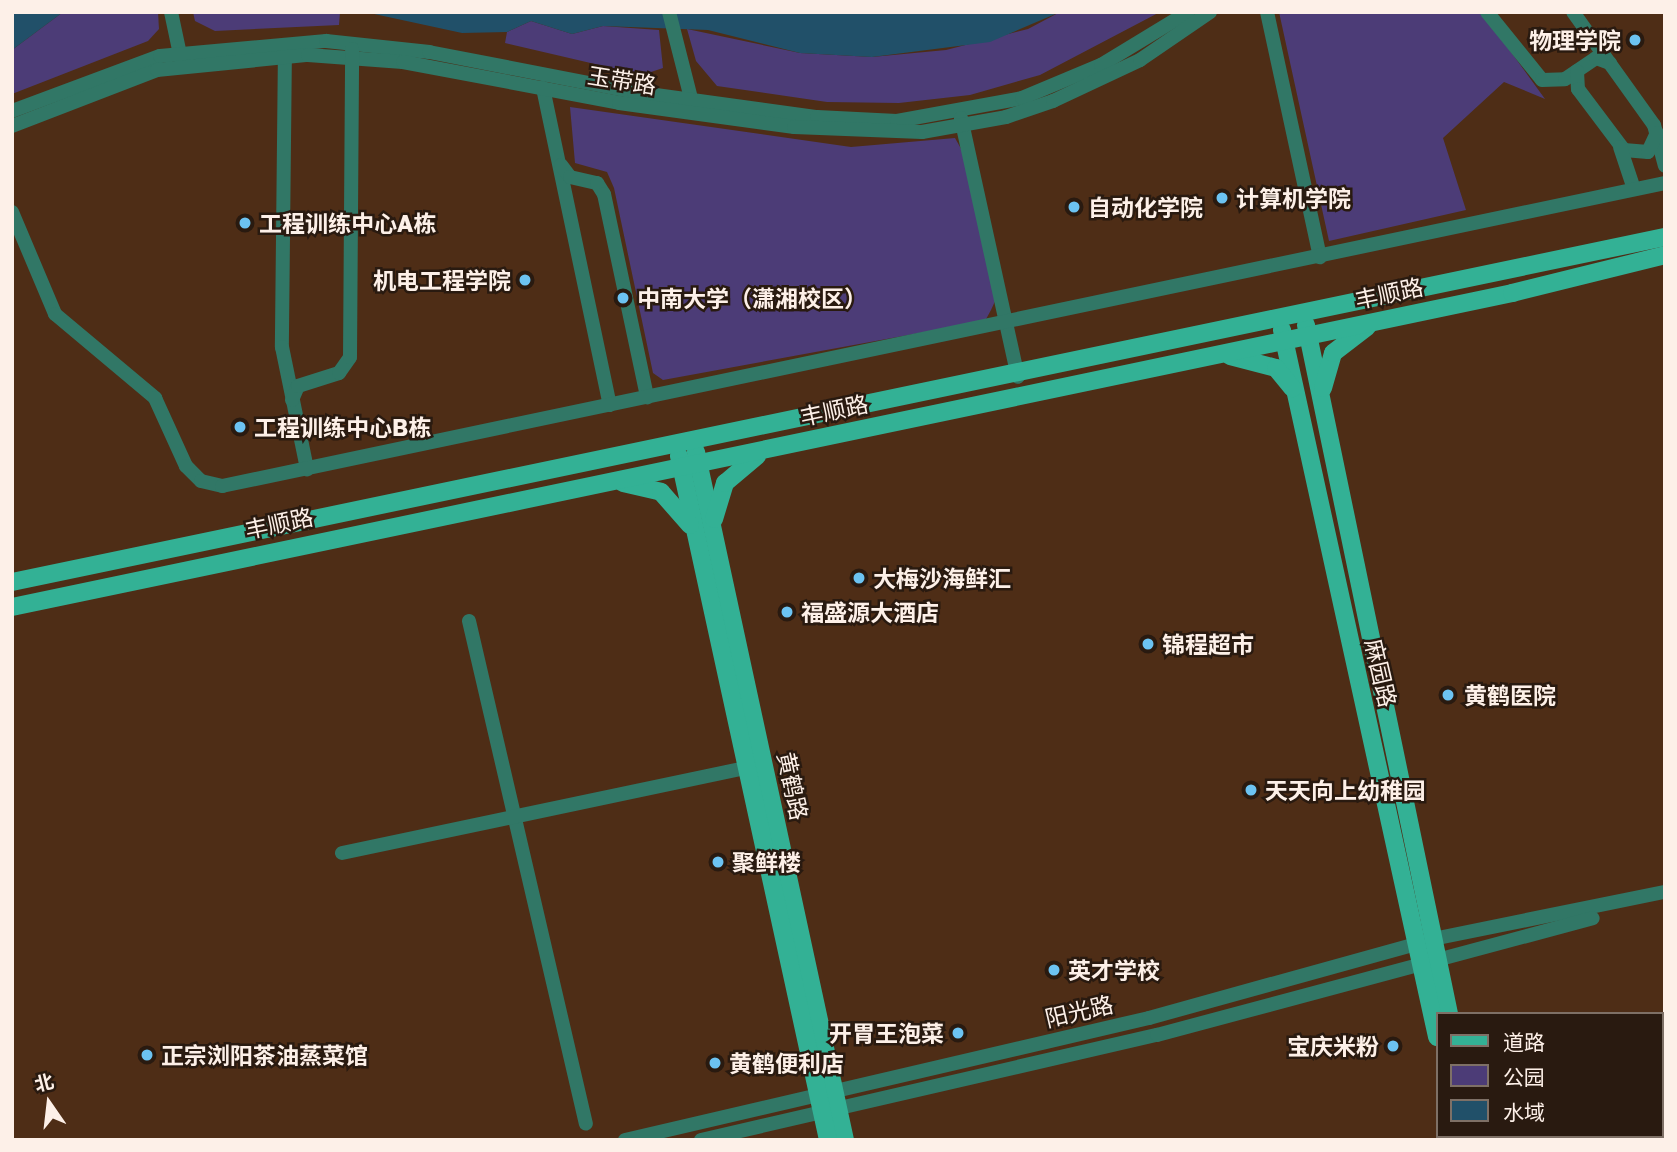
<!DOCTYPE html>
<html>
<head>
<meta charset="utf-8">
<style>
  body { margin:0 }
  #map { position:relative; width:1677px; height:1152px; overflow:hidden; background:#4e2d16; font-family:"Golos Text","Noto Sans SC",sans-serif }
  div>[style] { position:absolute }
  .green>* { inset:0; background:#4c3c77 }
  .water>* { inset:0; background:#215069 }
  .minor>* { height:14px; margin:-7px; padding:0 7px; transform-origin:7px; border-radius:7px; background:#317766 }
  .major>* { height:18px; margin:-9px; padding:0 9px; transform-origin:9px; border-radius:9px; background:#33b195 }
  .dots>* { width:19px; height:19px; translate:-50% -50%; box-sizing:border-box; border:4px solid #291a10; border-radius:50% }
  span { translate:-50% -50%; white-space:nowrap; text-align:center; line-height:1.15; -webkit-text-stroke:5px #291a10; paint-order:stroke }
  .poi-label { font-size:23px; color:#fdf0e8; font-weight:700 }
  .right { translate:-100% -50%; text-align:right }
  .left { translate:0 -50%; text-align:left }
  .street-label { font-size:23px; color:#fdf0e8 }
  .frame { position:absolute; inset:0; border:14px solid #fdf0e8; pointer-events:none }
  .legend { position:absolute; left:1436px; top:1012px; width:228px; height:126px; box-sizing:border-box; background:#291a10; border:2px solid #7e7066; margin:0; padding:9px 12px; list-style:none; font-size:21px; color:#fdf0e8 }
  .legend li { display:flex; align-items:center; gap:14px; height:35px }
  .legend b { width:35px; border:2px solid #7e7066 }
  .north { position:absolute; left:14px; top:1068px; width:70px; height:70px; -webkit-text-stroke:5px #291a10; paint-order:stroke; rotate:346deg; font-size:19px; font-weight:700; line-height:28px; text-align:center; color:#fdf0e8 }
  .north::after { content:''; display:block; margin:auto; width:24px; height:32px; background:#fdf0e8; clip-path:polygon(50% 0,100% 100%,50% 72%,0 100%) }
</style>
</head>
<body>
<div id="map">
  <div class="green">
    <div style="clip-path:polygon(63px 12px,158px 12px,159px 29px,148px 41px,12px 94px,12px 50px)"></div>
    <div style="clip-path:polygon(193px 12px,340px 12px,339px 25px,215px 31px,195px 21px)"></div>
    <div style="clip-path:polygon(1060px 12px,1160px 12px,1040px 75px,970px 95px,899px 103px,827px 102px,717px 86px,696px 61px,687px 29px,800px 53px,872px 57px,946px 50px,1028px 29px)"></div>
    <div style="clip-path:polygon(1279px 12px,1482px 12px,1545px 99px,1504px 82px,1443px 138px,1466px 210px,1329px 241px)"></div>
    <div style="clip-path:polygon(531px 21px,572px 34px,603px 26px,659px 30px,663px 68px,642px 75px,505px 43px,507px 32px)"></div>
    <div style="clip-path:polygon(570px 107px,851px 147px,955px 138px,964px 154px,996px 299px,991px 310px,985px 321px,663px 380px,653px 373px,614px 188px,607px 172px,575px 163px)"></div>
  </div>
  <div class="water">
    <div style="clip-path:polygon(12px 12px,63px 12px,12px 50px)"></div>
    <div style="clip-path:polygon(365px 12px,1060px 12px,990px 42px,872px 57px,800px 53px,708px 30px,603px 26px,572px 34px,531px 21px,507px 32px,462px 33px)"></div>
  </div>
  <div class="minor">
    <div style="left:171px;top:12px;width:48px;rotate:78deg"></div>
    <div style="left:669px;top:12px;width:97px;rotate:75.7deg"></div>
    <div style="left:1267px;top:12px;width:251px;rotate:77.8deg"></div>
    <div style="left:1487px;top:12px;width:87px;rotate:51deg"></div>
    <div style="left:1542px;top:80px;width:23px;rotate:-2deg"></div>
    <div style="left:1565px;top:79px;width:37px;rotate:-34deg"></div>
    <div style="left:1596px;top:58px;width:15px;rotate:20deg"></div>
    <div style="left:1573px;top:12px;width:139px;rotate:54.4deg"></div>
    <div style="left:1654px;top:125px;width:42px;rotate:75deg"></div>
    <div style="left:285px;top:46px;width:301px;rotate:90.6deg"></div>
    <div style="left:282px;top:347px;width:125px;rotate:78.4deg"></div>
    <div style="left:1577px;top:71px;width:18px;rotate:87deg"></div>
    <div style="left:1578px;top:89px;width:76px;rotate:53deg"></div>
    <div style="left:1624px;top:150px;width:24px;rotate:5deg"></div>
    <div style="left:1648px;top:152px;width:21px;rotate:-65deg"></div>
    <div style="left:543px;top:88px;width:324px;rotate:78.1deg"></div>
    <div style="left:12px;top:111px;width:158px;rotate:-20.4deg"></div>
    <div style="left:160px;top:56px;width:167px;rotate:-5.2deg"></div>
    <div style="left:326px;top:41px;width:104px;rotate:6.1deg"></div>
    <div style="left:429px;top:52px;width:209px;rotate:11deg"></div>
    <div style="left:634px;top:92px;width:185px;rotate:7.8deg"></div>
    <div style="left:817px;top:117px;width:80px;rotate:2.9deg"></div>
    <div style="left:897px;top:121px;width:127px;rotate:-10.4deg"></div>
    <div style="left:1022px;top:98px;width:86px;rotate:-22.7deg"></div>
    <div style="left:1101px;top:65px;width:102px;rotate:-31.3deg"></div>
    <div style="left:961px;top:118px;width:265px;rotate:77.6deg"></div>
    <div style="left:12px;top:126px;width:155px;rotate:-21.1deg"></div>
    <div style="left:157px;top:70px;width:152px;rotate:-5.7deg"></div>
    <div style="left:308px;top:55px;width:95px;rotate:4.2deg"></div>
    <div style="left:403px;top:62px;width:220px;rotate:10.7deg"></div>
    <div style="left:619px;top:103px;width:177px;rotate:7.8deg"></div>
    <div style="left:794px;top:127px;width:128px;rotate:2.2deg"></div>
    <div style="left:922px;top:132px;width:85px;rotate:-10.1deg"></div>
    <div style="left:1006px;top:117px;width:50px;rotate:-18.8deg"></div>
    <div style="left:1053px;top:101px;width:96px;rotate:-25.2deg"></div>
    <div style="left:1140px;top:60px;width:85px;rotate:-34.4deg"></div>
    <div style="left:1620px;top:147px;width:44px;rotate:71.6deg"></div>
    <div style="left:561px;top:165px;width:15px;rotate:53deg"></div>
    <div style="left:570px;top:177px;width:28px;rotate:13deg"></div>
    <div style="left:597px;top:183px;width:13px;rotate:58deg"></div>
    <div style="left:604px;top:194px;width:208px;rotate:78deg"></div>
    <div style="left:12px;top:212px;width:111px;rotate:67.1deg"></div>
    <div style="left:55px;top:314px;width:131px;rotate:40deg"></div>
    <div style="left:155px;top:398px;width:75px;rotate:65.5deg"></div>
    <div style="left:186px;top:466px;width:21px;rotate:45deg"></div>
    <div style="left:201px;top:481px;width:22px;rotate:13deg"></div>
    <div style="left:222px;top:486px;width:1474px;rotate:-11.86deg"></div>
    <div style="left:292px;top:400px;width:15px;rotate:-67deg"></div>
    <div style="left:298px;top:386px;width:43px;rotate:-17.6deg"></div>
    <div style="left:339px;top:373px;width:19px;rotate:-55deg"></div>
    <div style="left:350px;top:357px;width:308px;rotate:-89.6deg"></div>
    <div style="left:469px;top:621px;width:516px;rotate:76.91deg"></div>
    <div style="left:342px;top:853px;width:422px;rotate:-11.9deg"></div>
    <div style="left:625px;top:1140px;width:538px;rotate:-13.11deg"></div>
    <div style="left:1149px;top:1018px;width:295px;rotate:-15.5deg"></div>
    <div style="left:1433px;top:939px;width:237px;rotate:-11.5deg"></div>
    <div style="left:701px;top:1140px;width:468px;rotate:-13deg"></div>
    <div style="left:1157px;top:1035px;width:451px;rotate:-15deg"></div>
  </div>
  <div class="major">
    <div style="left:1306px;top:325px;width:704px;rotate:78.27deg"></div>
    <div style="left:1282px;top:330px;width:724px;rotate:77.63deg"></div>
    <div style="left:1230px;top:356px;width:48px;rotate:14.6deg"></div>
    <div style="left:1276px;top:368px;width:26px;rotate:51deg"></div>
    <div style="left:1323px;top:388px;width:36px;rotate:-74deg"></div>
    <div style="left:1333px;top:353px;width:43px;rotate:-37.4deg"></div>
    <div style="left:696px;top:452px;width:704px;rotate:77.78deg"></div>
    <div style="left:679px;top:456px;width:700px;rotate:77.71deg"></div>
    <div style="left:623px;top:483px;width:39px;rotate:13deg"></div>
    <div style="left:661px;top:492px;width:44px;rotate:48.7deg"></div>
    <div style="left:714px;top:519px;width:38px;rotate:-73deg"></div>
    <div style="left:725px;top:483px;width:42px;rotate:-40.2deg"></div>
    <div style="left:12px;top:582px;width:1689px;rotate:-11.79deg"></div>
    <div style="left:12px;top:607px;width:1533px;rotate:-11.82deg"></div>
    <div style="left:1512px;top:293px;width:158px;rotate:-13.9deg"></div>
    <div style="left:1458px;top:1136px;width:4px;rotate:76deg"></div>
    <div style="left:1475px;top:1136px;width:4px;rotate:76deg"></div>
  </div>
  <div class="dots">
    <div style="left:1635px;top:40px;background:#6cc3f2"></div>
    <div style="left:1222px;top:198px;background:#6cc3f2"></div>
    <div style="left:1074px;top:207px;background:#6cc3f2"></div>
    <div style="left:245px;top:223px;background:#6cc3f2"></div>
    <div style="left:525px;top:280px;background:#6cc3f2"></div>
    <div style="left:623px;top:298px;background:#6cc3f2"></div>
    <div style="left:240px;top:427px;background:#6cc3f2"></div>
    <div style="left:859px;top:578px;background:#6cc3f2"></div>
    <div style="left:787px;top:612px;background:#6cc3f2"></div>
    <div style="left:1148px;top:644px;background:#6cc3f2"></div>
    <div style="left:1448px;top:695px;background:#6cc3f2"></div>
    <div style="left:1251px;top:790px;background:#6cc3f2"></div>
    <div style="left:718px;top:862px;background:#6cc3f2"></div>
    <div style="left:1054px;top:970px;background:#6cc3f2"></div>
    <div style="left:958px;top:1033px;background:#6cc3f2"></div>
    <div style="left:1393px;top:1046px;background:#6cc3f2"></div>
    <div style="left:147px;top:1055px;background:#6cc3f2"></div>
    <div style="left:715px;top:1063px;background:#6cc3f2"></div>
  </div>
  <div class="poi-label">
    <span class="right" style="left:1621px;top:40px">物理学院</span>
    <span class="left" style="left:1236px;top:198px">计算机学院</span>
    <span class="left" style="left:1088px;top:207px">自动化学院</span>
    <span class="left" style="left:259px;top:223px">工程训练中心A栋</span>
    <span class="right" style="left:511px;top:280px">机电工程学院</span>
    <span class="left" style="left:637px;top:298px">中南大学（潇湘校区）</span>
    <span class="left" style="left:254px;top:427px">工程训练中心B栋</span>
    <span class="left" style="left:873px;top:578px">大梅沙海鲜汇</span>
    <span class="left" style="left:801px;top:612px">福盛源大酒店</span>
    <span class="left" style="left:1162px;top:644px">锦程超市</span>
    <span class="left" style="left:1464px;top:695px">黄鹤医院</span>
    <span class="left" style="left:1265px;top:790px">天天向上幼稚园</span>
    <span class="left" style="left:732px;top:862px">聚鲜楼</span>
    <span class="left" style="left:1068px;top:970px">英才学校</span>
    <span class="right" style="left:944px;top:1033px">开胃王泡菜</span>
    <span class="right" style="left:1379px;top:1046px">宝庆米粉</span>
    <span class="left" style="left:161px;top:1055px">正宗浏阳茶油蒸菜馆</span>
    <span class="left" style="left:729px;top:1063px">黄鹤便利店</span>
  </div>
  <div class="street-label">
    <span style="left:622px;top:80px;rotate:9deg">玉带路</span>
    <span style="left:1389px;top:293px;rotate:-12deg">丰顺路</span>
    <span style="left:834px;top:410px;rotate:-12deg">丰顺路</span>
    <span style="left:279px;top:523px;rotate:-12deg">丰顺路</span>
    <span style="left:1381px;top:673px;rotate:77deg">麻园路</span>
    <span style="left:793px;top:786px;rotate:78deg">黄鹤路</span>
    <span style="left:1079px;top:1011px;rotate:-13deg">阳光路</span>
  </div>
  <div class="frame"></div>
  <ul class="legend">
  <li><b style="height:9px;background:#33b195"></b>道路</li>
  <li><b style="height:19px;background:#4c3c77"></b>公园</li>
  <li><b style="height:19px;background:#215069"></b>水域</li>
  </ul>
  <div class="north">北</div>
</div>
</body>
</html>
